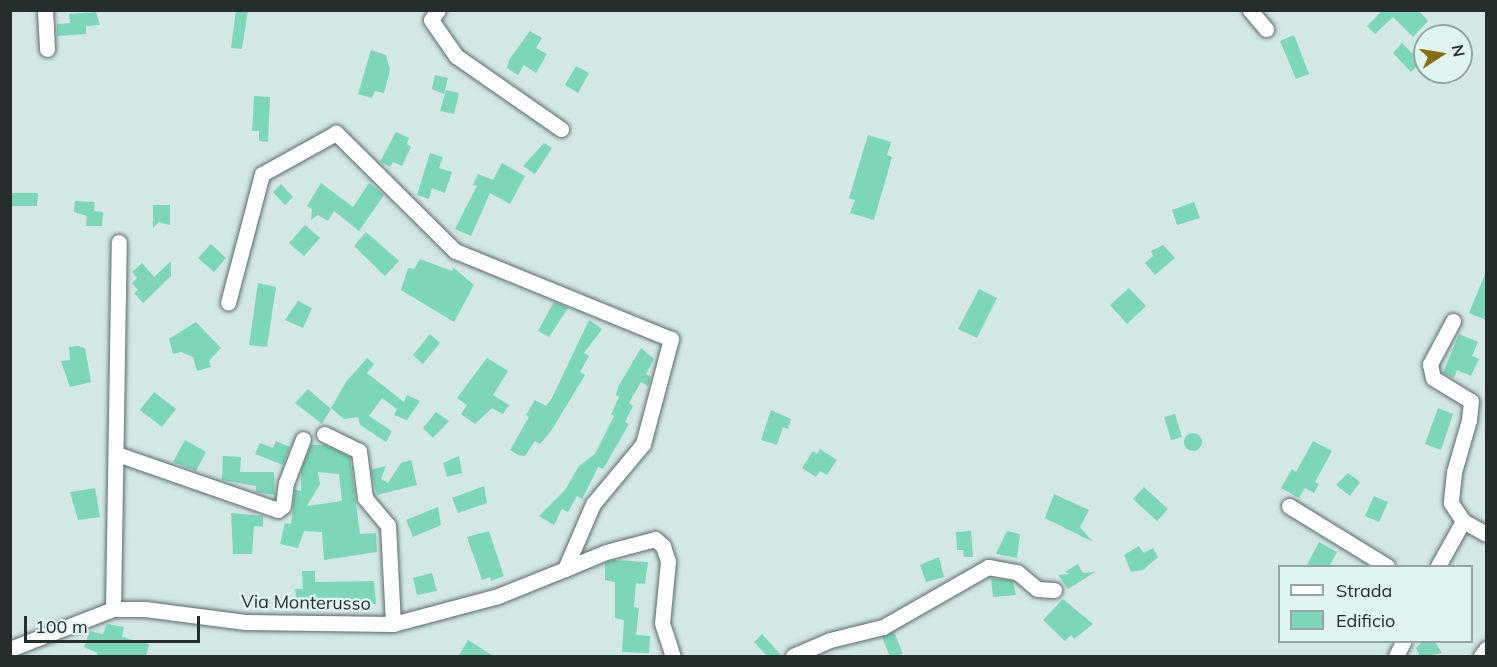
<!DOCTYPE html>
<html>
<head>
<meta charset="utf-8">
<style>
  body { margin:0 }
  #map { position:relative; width:1497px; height:667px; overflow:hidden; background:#d3e7e5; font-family:Mulish,sans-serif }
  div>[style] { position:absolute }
  .building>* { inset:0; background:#7bd7b8 }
  .round { border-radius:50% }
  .roads { filter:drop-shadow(0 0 2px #586a68) drop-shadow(0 0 2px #586a68) }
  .minor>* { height:15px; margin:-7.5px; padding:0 7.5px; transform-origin:7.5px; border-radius:7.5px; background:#fff }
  span { translate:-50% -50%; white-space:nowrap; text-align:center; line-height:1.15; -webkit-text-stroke:4.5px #e0f4f2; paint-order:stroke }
  .street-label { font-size:18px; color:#262e2d }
  .frame { position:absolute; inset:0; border:12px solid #262e2d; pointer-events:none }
  .legend { position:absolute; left:1278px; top:565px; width:195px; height:78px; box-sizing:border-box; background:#e0f4f2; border:2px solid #96a5a3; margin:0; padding:8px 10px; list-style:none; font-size:18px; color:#262e2d }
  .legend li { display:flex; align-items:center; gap:12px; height:30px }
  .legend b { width:30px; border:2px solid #96a5a3 }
  .north { position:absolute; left:1413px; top:24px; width:60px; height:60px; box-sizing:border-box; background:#e0f4f2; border:2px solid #96a5a3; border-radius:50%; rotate:78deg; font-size:16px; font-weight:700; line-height:24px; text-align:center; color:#262e2d }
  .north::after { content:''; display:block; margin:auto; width:21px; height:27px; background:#896e0e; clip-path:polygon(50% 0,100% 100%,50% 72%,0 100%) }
  .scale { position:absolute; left:24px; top:616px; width:176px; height:27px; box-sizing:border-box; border:3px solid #262e2d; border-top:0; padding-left:8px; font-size:18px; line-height:21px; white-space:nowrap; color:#262e2d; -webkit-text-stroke:4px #e0f4f2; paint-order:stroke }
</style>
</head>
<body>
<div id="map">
  <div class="building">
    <div style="clip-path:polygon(236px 10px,248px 10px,242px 49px,231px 48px)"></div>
    <div style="clip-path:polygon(1383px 10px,1418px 10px,1428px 21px,1413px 37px,1393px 17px,1375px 34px,1367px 26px)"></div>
    <div style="clip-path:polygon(96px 12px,100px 25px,86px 26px,86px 34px,57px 36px,57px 24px,70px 23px,69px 14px)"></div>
    <div style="clip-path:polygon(530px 31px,542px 38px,536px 48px,547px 54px,536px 73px,524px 65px,518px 75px,507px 68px,509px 60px)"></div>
    <div style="clip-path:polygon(1294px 35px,1309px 74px,1296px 79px,1280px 41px)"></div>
    <div style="clip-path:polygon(1402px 43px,1421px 62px,1411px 72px,1393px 53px)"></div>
    <div style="clip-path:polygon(371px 50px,386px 55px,390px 70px,384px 93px,375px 91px,372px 98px,358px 94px)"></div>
    <div style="clip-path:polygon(576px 66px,589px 73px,578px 93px,565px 85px)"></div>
    <div style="clip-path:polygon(435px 75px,448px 78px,444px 94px,432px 89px)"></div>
    <div style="clip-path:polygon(446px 90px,459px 93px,454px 114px,440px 111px)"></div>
    <div style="clip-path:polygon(254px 96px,270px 97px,268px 142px,259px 141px,259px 131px,252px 131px)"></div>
    <div style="clip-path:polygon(396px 132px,409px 138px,407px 144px,411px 147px,402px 166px,393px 162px,390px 167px,380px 162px)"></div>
    <div style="clip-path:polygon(868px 135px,891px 142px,887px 155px,892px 157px,874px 220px,850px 213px,855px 200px,849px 198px)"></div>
    <div style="clip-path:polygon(544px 143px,552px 148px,535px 174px,523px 166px)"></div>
    <div style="clip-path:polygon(430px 153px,443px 157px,439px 168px,452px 172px,445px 193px,432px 188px,429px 199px,417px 195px)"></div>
    <div style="clip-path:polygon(502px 163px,525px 176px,510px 204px,490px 193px,471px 236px,455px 229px,477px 186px,473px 185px,478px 174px,493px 180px)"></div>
    <div style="clip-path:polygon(321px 183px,353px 207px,369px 183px,384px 195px,359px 231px,334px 211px,328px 221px,318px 215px,311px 220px,312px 209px,307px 206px)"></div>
    <div style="clip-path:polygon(281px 184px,293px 197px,285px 205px,273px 192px)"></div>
    <div style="clip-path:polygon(10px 193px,38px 193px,37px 206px,10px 206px)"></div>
    <div style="clip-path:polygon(75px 201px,95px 202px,94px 211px,103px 212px,102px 226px,86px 226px,87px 216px,74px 212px)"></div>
    <div style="clip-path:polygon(1194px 202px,1200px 218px,1177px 225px,1172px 210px)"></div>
    <div style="clip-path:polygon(153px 205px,170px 205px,170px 225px,159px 222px,153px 228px)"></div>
    <div style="clip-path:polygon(305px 225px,320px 238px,304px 256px,289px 243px)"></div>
    <div style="clip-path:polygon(366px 232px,399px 261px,385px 276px,354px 246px)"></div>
    <div style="clip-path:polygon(211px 244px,226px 258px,214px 272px,198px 258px)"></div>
    <div style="clip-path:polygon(1163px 245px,1175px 258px,1155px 275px,1145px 263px,1153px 256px,1151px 251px)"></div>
    <div style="clip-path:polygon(420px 259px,452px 271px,454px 268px,474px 285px,454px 322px,401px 290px,408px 268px,414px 269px)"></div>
    <div style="clip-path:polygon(171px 261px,171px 276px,143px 303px,134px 293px,138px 290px,132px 283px,137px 278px,132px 272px,142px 263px,154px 277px)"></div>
    <div style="clip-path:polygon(1486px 272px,1486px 320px,1469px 313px)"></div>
    <div style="clip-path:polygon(258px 283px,276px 287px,267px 347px,249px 345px)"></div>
    <div style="clip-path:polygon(1129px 288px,1146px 306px,1127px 324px,1110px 305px)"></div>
    <div style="clip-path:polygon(979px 289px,997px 298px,977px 338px,958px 329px)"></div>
    <div style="clip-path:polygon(298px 301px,312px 308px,303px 328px,285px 320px)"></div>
    <div style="clip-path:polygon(554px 302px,568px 308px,549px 337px,538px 331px)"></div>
    <div style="clip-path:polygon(589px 320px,602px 329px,584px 353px,589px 356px,580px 372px,585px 375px,551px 431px,540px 444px,535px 441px,525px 456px,518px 455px,510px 450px,529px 417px,526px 415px,535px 400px,546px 406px,552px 398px)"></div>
    <div style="clip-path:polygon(196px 322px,221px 348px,209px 361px,211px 367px,197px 371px,193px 357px,181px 352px,173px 354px,169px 339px)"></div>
    <div style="clip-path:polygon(430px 334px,440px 343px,423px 364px,413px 355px)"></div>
    <div style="clip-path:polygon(1459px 334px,1478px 342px,1472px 356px,1479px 359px,1471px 376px,1457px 370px,1454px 378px,1443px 373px)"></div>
    <div style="clip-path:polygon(78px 346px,85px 348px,91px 382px,70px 387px,61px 361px,70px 360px,69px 347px)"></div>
    <div style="clip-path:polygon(641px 348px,654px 359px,646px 374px,651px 377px,648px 386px,641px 382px,629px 403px,633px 406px,625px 422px,629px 424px,603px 469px,598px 467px,582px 499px,577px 496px,568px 512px,562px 509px,554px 525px,539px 516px,565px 490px,579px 466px,595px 454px,614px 416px,611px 414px,619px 397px,616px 395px,618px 387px)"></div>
    <div style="clip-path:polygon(367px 358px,374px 364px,367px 373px,404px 402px,407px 395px,420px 401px,407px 420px,394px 415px,397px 409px,382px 398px,369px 416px,392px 431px,386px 442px,360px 425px,358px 417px,344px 419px,331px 408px,346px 382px)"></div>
    <div style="clip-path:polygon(487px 358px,508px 371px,493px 395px,509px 405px,503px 414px,492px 408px,475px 424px,461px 414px,467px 405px,457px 398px)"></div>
    <div style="clip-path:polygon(308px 389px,331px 409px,322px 424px,295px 403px)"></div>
    <div style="clip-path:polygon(154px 392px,176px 409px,162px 427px,140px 410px)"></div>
    <div style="clip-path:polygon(1438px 408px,1453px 414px,1441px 450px,1425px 444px)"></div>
    <div style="clip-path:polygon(771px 410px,791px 419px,788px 429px,783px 427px,777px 445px,761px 440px)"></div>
    <div style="clip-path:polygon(436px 412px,449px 421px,433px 438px,423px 428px)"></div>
    <div style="clip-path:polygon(1175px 414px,1182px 437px,1171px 440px,1164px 417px)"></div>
    <div class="round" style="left:1184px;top:433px;width:18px;height:18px"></div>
    <div style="clip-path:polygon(185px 440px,206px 452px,196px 471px,173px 462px)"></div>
    <div style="clip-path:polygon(276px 441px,290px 447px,283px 465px,255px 454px,260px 443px,273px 448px)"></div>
    <div style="clip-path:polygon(1313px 441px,1332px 451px,1315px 482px,1319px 484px,1314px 493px,1305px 488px,1299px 498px,1281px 488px,1292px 469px,1296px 472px)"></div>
    <div style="clip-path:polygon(evenodd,311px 445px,325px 445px,350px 457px,360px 534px,376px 533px,377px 552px,324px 560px,322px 532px,304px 531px,298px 548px,280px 544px,285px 523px,291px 524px,295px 490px,301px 491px,301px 470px,311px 445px,318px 472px,339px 474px,342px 501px,307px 506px,320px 484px,318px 472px)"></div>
    <div style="clip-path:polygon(820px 449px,837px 460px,827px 475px,820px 471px,816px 477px,802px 468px,813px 451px,817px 454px)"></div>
    <div style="clip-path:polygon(223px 456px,241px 457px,240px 472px,274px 472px,275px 495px,256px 492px,256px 486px,222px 480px)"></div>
    <div style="clip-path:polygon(459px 456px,462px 473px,447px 477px,443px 463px)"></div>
    <div style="clip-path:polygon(411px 460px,417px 485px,377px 495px,371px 470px,386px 466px,381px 479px,388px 483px,401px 463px)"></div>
    <div style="clip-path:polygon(1348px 473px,1360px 482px,1350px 496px,1336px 485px)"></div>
    <div style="clip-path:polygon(484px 486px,487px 503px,458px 513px,452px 498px)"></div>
    <div style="clip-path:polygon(1144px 487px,1168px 509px,1157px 521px,1133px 499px)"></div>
    <div style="clip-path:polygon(95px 488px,100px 517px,78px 520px,70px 492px)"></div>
    <div style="clip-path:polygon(1054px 494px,1089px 510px,1080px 527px,1093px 542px,1045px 518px)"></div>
    <div style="clip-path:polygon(1374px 496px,1388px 502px,1379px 522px,1365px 516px)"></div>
    <div style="clip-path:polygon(438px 507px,441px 525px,413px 537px,406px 520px)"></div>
    <div style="clip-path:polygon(231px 513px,263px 516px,263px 527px,254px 526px,252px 554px,233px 554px)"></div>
    <div style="clip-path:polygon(489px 531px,504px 576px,491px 581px,490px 577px,482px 580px,467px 537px)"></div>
    <div style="clip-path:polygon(971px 531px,973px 557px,964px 557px,963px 550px,957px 550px,956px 532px)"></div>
    <div style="clip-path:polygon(1007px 531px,1020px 534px,1017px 558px,996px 554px)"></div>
    <div style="clip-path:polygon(1319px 542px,1337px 552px,1329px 567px,1306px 567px)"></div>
    <div style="clip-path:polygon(1139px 546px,1144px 553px,1153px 548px,1158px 557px,1143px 570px,1131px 572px,1124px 555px)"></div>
    <div style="clip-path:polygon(939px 557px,944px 577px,926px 582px,920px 565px)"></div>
    <div style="clip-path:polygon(614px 560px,648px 562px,645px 584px,636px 583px,634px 607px,639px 608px,636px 635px,650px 636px,649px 653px,622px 652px,624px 620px,615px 618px,615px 582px,605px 580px,605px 563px)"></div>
    <div style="clip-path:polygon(1078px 564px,1083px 573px,1095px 572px,1068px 589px,1058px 575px,1070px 574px,1065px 572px)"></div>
    <div style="clip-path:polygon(302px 571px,315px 571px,315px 582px,374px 581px,376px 604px,297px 603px,295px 589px,303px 589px)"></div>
    <div style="clip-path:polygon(432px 573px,437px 591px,417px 595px,413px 578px)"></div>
    <div style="clip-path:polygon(991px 578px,1013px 581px,1016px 595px,993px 597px)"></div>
    <div style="clip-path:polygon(1063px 599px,1093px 624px,1074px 639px,1071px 635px,1065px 641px,1043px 620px)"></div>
    <div style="clip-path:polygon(107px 624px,124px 627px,122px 637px,149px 644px,146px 657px,97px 657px,97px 653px,84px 647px,90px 631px,103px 634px)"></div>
    <div style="clip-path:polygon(894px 632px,903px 654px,890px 657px,882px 637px)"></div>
    <div style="clip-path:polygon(762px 634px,783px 657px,768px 657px,754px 642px)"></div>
    <div style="clip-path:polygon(468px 640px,495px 657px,458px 657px)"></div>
    <div style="clip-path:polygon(1422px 642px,1435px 642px,1442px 653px,1420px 657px,1416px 648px)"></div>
  </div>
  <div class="roads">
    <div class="minor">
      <div style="left:45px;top:10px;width:39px;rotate:87deg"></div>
      <div style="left:438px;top:10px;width:12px;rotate:125deg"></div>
      <div style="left:431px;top:20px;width:44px;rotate:55.2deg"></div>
      <div style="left:456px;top:56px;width:128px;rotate:34.8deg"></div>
      <div style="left:1250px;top:10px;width:25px;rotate:50deg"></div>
      <div style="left:1453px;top:321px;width:49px;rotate:118.1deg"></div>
      <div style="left:1430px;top:364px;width:14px;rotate:78deg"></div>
      <div style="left:1433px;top:378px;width:44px;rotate:31.2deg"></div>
      <div style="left:1471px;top:401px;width:19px;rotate:96deg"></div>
      <div style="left:1469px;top:420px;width:54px;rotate:106.1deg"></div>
      <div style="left:1454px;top:472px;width:31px;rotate:96deg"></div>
      <div style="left:1451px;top:503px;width:22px;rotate:56deg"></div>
      <div style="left:1463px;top:521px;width:26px;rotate:29deg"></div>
      <div style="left:324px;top:434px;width:39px;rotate:26deg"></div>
      <div style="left:359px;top:451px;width:47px;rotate:82.7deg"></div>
      <div style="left:365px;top:498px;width:35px;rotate:50deg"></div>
      <div style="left:388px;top:525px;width:99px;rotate:87.1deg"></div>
      <div style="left:117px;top:454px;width:170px;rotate:19.2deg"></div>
      <div style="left:278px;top:510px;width:6px;rotate:-39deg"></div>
      <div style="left:283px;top:506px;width:23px;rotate:-83deg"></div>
      <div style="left:286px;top:483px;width:47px;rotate:-68.9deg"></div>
      <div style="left:1289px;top:506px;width:115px;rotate:31.5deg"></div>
      <div style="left:1438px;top:566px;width:51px;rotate:-60.9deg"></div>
      <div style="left:565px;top:569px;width:44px;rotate:-22.5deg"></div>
      <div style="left:606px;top:552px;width:51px;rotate:-14.9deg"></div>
      <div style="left:655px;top:539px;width:11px;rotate:41deg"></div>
      <div style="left:663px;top:546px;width:16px;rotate:72deg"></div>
      <div style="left:668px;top:561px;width:62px;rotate:95.5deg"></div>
      <div style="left:662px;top:623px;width:35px;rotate:72deg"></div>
      <div style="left:113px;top:609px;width:367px;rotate:-89.1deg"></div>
      <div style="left:10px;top:649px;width:110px;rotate:-21.2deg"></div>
      <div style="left:113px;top:609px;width:32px"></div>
      <div style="left:145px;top:609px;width:101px;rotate:7.4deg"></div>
      <div style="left:245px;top:622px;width:148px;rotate:0.8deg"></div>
      <div style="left:393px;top:624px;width:109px;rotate:-14.9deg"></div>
      <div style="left:498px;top:596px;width:72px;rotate:-21.9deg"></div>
      <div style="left:565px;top:569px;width:71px;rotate:-66.7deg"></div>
      <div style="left:593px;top:504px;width:78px;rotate:-50.2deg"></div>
      <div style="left:643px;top:444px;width:109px;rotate:-75.1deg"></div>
      <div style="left:671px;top:339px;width:233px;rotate:-157.8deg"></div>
      <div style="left:455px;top:251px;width:168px;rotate:-135.2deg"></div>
      <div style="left:336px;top:133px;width:85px;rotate:151deg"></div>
      <div style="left:262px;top:174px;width:133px;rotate:104.8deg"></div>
      <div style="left:793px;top:656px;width:40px;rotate:-23.4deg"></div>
      <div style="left:830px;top:640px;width:55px;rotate:-13.8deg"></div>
      <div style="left:883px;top:627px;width:121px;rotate:-29.7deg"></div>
      <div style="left:988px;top:567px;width:29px;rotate:10deg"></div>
      <div style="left:1017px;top:572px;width:26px;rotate:40deg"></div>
      <div style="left:1037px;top:589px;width:17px;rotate:3deg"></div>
      <div style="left:1396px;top:656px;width:16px;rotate:-63deg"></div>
      <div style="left:1481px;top:656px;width:9px;rotate:-54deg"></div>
    </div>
  </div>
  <div class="street-label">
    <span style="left:306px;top:603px;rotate:1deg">Via Monterusso</span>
  </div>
  <div class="frame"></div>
  <ul class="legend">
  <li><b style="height:8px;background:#fff"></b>Strada</li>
  <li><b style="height:16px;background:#7bd7b8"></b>Edificio</li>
  </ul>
  <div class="north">N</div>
  <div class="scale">100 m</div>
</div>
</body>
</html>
